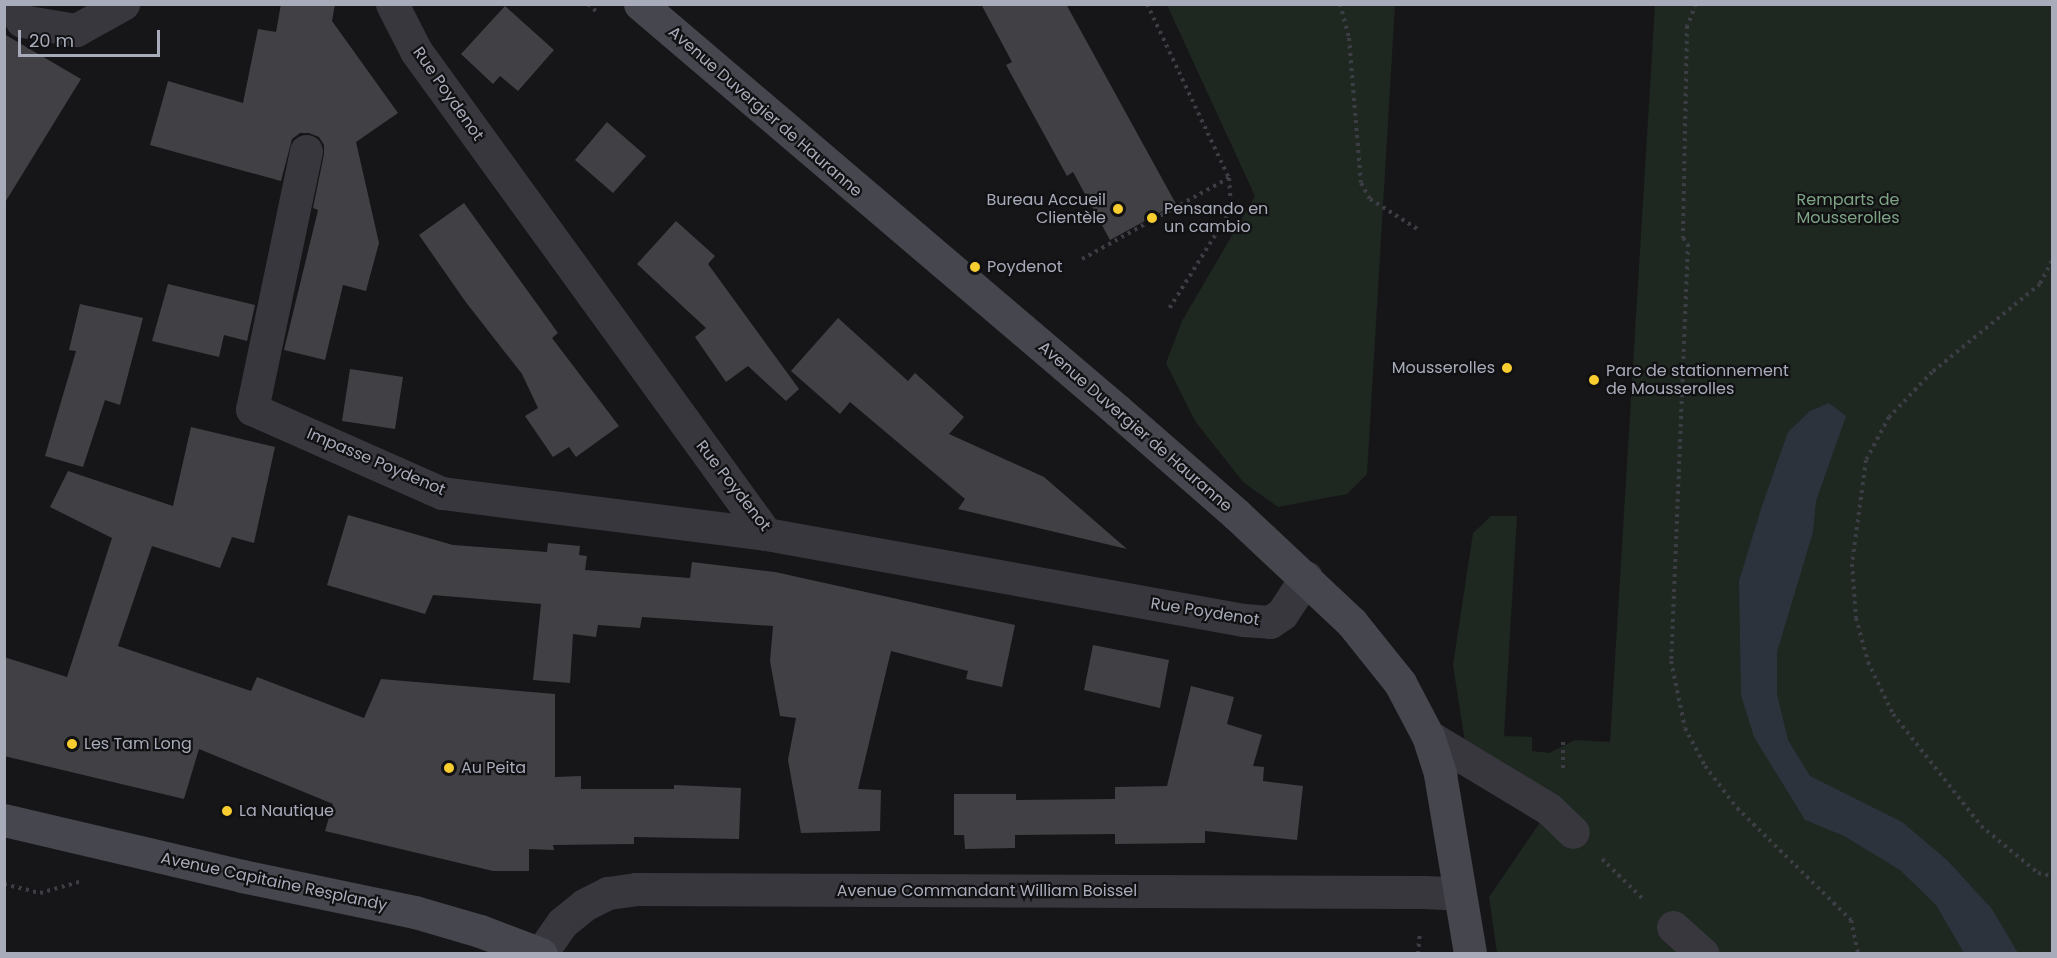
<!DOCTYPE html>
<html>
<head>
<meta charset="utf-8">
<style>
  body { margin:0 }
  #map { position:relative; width:2057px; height:958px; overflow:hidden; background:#161618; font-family:Poppins,sans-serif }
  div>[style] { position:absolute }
  .green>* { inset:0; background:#1e2720 }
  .water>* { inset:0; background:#2c333d }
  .building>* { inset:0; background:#414045 }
  .path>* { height:4px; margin-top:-2px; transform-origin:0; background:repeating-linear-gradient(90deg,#3d3e45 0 3px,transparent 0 7.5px) }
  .street>* { height:33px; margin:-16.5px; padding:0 16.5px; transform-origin:16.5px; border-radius:16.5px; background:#37373d }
  .secondary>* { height:33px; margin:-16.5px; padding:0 16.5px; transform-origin:16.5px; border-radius:16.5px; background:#45464e }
  .dots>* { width:16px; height:16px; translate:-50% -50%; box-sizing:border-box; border:3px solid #111113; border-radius:50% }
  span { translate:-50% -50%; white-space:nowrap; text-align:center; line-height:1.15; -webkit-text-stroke:4.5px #111113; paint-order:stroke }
  .street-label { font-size:16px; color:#a8abb9 }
  .poi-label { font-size:16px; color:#a8abb9 }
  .right { translate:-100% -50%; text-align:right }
  .left { translate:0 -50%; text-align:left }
  .park-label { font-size:16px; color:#7ea485 }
  .frame { position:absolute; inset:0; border:6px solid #a8abb9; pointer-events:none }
  .scale { position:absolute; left:18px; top:30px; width:142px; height:27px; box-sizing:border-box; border:3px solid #a8abb9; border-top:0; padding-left:8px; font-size:18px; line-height:21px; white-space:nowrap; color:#a8abb9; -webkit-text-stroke:4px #111113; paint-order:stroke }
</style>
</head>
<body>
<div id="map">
  <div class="green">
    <div style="clip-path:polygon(1167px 5px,1395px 5px,1367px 474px,1347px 494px,1278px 507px,1243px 482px,1195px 421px,1166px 363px,1182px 321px,1255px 196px)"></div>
    <div style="clip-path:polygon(1655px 5px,2052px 5px,2052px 953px,1497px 953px,1489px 897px,1549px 809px,1466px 749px,1453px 665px,1473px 533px,1491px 516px,1517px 516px,1504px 736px,1532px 737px,1532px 751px,1549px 753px,1575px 740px,1610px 742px)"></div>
  </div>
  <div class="water">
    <div style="clip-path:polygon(1829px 403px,1846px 416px,1816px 501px,1813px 532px,1777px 652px,1777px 694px,1788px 740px,1810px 776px,1902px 822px,1947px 860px,1992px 909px,2018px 953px,1964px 953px,1936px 905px,1900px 870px,1844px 836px,1805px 820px,1754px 737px,1741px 695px,1739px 581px,1762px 506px,1788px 432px,1810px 411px)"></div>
  </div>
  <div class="building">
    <div style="clip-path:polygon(281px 4px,335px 4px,332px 21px,398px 113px,356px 142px,379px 243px,366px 291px,343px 285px,325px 360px,284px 350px,318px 210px,313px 208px,324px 154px,324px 145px,319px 137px,309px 133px,300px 133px,292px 139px,281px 181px,150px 145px,168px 81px,243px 103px,258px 29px,276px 32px)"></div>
    <div style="clip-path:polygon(981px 4px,1066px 4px,1176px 204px,1110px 240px,1073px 172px,1067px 176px,1006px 65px,1012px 62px)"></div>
    <div style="clip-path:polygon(505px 6px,554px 50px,518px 91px,500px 76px,493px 84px,461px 54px)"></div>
    <div style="clip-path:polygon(4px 34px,81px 79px,4px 204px)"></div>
    <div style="clip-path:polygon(607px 122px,646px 156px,613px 193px,575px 160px)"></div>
    <div style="clip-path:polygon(464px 203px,558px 333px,552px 338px,619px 426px,576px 457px,569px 447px,553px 457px,525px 416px,538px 408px,522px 374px,465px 301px,419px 235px)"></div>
    <div style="clip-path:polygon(676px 221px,715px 256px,708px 264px,799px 389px,786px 401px,748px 366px,726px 382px,695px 337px,706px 328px,637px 264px)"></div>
    <div style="clip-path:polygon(168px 284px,255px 305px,247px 341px,224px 335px,219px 357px,152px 341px)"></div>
    <div style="clip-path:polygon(80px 304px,143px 318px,120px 405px,105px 400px,83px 467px,45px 456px,76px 351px,69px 350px)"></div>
    <div style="clip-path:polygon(838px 318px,908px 381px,915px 373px,964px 417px,949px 434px,1044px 477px,1127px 549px,958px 509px,965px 499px,850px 402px,840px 414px,791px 371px)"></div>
    <div style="clip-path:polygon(350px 369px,403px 377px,395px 429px,342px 421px)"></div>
    <div style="clip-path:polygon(191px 427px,275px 447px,254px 543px,232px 537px,220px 568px,152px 546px,118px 646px,251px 691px,257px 677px,364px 718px,381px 679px,555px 694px,555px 777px,581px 776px,581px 789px,674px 789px,674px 785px,741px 788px,739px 839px,634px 837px,634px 844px,553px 845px,554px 850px,529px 849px,529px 871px,493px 871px,325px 831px,333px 804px,199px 749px,184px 799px,4px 756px,4px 657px,67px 677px,112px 538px,50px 507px,68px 471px,173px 506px)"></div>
    <div style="clip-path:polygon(348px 515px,453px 545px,547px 552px,548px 543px,580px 546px,579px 555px,587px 556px,585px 570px,690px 578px,692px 562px,775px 572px,1015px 625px,1002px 687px,966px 679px,968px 671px,891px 651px,858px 789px,881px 790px,880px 831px,801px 833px,788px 760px,796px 718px,780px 716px,770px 661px,773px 626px,642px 617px,640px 628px,598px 625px,596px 637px,573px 634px,570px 683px,533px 680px,541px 604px,433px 595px,425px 614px,327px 585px)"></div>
    <div style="clip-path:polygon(1093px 645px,1169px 660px,1160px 708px,1084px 690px)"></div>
    <div style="clip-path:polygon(1191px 686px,1234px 697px,1227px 724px,1262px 735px,1253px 766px,1264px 767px,1263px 781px,1303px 786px,1297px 840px,1205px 831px,1205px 843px,1115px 844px,1115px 834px,1015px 835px,1015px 848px,965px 849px,964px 835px,954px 835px,954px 794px,1016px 794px,1016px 800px,1115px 799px,1115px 787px,1167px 786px)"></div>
  </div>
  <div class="path">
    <div style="left:588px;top:4px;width:13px;rotate:42deg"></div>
    <div style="left:1147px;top:4px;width:192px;rotate:64.8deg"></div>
    <div style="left:1229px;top:178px;width:32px;rotate:86deg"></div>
    <div style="left:1231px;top:210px;width:117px;rotate:122.1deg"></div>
    <div style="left:1340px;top:4px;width:35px;rotate:75deg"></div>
    <div style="left:1349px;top:38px;width:145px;rotate:85.3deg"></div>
    <div style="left:1361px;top:183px;width:18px;rotate:61deg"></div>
    <div style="left:1370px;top:199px;width:58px;rotate:32.3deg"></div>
    <div style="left:1696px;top:4px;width:24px;rotate:112deg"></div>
    <div style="left:1687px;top:26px;width:212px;rotate:91.1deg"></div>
    <div style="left:1683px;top:238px;width:8px;rotate:50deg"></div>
    <div style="left:1688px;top:244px;width:417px;rotate:92.3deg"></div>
    <div style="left:1671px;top:661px;width:68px;rotate:78.2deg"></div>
    <div style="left:1685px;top:728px;width:43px;rotate:62.2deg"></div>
    <div style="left:1705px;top:766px;width:53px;rotate:52.7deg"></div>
    <div style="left:1737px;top:808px;width:160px;rotate:44.5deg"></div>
    <div style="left:1851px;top:920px;width:35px;rotate:78deg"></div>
    <div style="left:1082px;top:259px;width:168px;rotate:-28.9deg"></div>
    <div style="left:2052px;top:261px;width:26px;rotate:118deg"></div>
    <div style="left:2040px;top:284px;width:139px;rotate:140.8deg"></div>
    <div style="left:1932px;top:372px;width:62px;rotate:133.7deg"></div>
    <div style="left:1889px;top:417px;width:49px;rotate:118.1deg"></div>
    <div style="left:1866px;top:460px;width:105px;rotate:97.7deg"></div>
    <div style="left:1852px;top:564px;width:54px;rotate:85.8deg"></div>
    <div style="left:1856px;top:618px;width:46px;rotate:74.7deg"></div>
    <div style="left:1868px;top:662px;width:58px;rotate:64.3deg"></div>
    <div style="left:1893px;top:714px;width:142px;rotate:51.8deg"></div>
    <div style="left:1981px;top:826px;width:74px;rotate:39.5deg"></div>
    <div style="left:2038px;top:873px;width:14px;rotate:12deg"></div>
    <div style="left:1563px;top:768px;width:29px;rotate:-90deg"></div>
    <div style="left:1602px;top:859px;width:59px;rotate:44.3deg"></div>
    <div style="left:4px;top:884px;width:37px;rotate:14deg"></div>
    <div style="left:40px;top:893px;width:41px;rotate:-15.8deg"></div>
    <div style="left:1418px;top:954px;width:21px;rotate:-85deg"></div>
  </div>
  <div class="street">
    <div style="left:11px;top:4px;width:20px;rotate:57deg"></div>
    <div style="left:22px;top:21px;width:55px;rotate:9.5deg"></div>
    <div style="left:76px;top:30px;width:54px;rotate:-29deg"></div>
    <div style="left:392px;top:4px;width:53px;rotate:62.9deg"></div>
    <div style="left:416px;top:51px;width:596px;rotate:54.07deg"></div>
    <div style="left:766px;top:534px;width:485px;rotate:10.2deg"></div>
    <div style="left:1243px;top:620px;width:27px;rotate:4deg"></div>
    <div style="left:1270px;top:622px;width:14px;rotate:-34deg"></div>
    <div style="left:1282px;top:614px;width:44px;rotate:-57deg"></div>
    <div style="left:306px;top:151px;width:264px;rotate:101.8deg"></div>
    <div style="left:252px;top:409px;width:208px;rotate:23.9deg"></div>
    <div style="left:442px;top:493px;width:327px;rotate:7.2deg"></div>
    <div style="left:1428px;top:736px;width:141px;rotate:31.1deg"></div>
    <div style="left:1549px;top:809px;width:33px;rotate:44deg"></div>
    <div style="left:1673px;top:927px;width:40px;rotate:42deg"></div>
    <div style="left:541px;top:953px;width:37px;rotate:-55deg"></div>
    <div style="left:562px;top:923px;width:28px;rotate:-39deg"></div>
    <div style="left:584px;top:905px;width:27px;rotate:-27deg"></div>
    <div style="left:608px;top:893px;width:28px;rotate:-8deg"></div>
    <div style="left:636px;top:889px;width:788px;rotate:0.22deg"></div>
    <div style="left:1424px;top:892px;width:35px;rotate:3deg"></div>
  </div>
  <div class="secondary">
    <div style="left:640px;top:4px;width:628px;rotate:40.41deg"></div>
    <div style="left:1118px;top:411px;width:157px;rotate:41.1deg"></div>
    <div style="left:1236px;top:514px;width:159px;rotate:43.2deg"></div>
    <div style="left:1352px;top:623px;width:77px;rotate:51.3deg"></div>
    <div style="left:1400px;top:683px;width:60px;rotate:62.2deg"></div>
    <div style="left:1428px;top:736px;width:40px;rotate:72deg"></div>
    <div style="left:1440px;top:774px;width:182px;rotate:80.5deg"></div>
    <div style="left:4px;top:820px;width:244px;rotate:13.2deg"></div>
    <div style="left:242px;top:876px;width:177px;rotate:11.8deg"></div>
    <div style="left:415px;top:912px;width:68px;rotate:16.3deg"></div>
    <div style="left:480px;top:931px;width:65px;rotate:20.7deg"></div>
  </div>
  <div class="dots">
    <div style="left:1118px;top:209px;background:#f8cd2f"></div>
    <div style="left:1152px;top:218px;background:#f8cd2f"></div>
    <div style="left:975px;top:267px;background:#f8cd2f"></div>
    <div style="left:1507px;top:368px;background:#f8cd2f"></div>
    <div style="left:1594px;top:380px;background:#f8cd2f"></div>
    <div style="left:72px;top:744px;background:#f8cd2f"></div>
    <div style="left:449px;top:768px;background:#f8cd2f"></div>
    <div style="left:227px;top:811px;background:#f8cd2f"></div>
  </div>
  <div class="street-label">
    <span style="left:448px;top:94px;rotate:55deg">Rue Poydenot</span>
    <span style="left:765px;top:112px;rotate:41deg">Avenue Duvergier de Hauranne</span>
    <span style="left:1135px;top:427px;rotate:41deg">Avenue Duvergier de Hauranne</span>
    <span style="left:376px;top:462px;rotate:23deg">Impasse Poydenot</span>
    <span style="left:733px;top:486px;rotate:52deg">Rue Poydenot</span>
    <span style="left:1205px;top:612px;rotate:9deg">Rue Poydenot</span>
    <span style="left:274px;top:882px;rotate:12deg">Avenue Capitaine Resplandy</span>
    <span style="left:987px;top:891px">Avenue Commandant William Boissel</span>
  </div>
  <div class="poi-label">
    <span class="right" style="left:1106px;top:209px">Bureau Accueil<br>Clientèle</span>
    <span class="left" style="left:1164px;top:218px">Pensando en<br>un cambio</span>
    <span class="left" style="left:987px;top:267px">Poydenot</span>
    <span class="right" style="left:1495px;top:368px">Mousserolles</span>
    <span class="left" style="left:1606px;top:380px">Parc de stationnement<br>de Mousserolles</span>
    <span class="left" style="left:84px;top:744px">Les Tam Long</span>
    <span class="left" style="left:461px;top:768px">Au Peita</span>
    <span class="left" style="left:239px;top:811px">La Nautique</span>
  </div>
  <div class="park-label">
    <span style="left:1848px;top:209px">Remparts de<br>Mousserolles</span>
  </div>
  <div class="frame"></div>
  <div class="scale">20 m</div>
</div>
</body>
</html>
